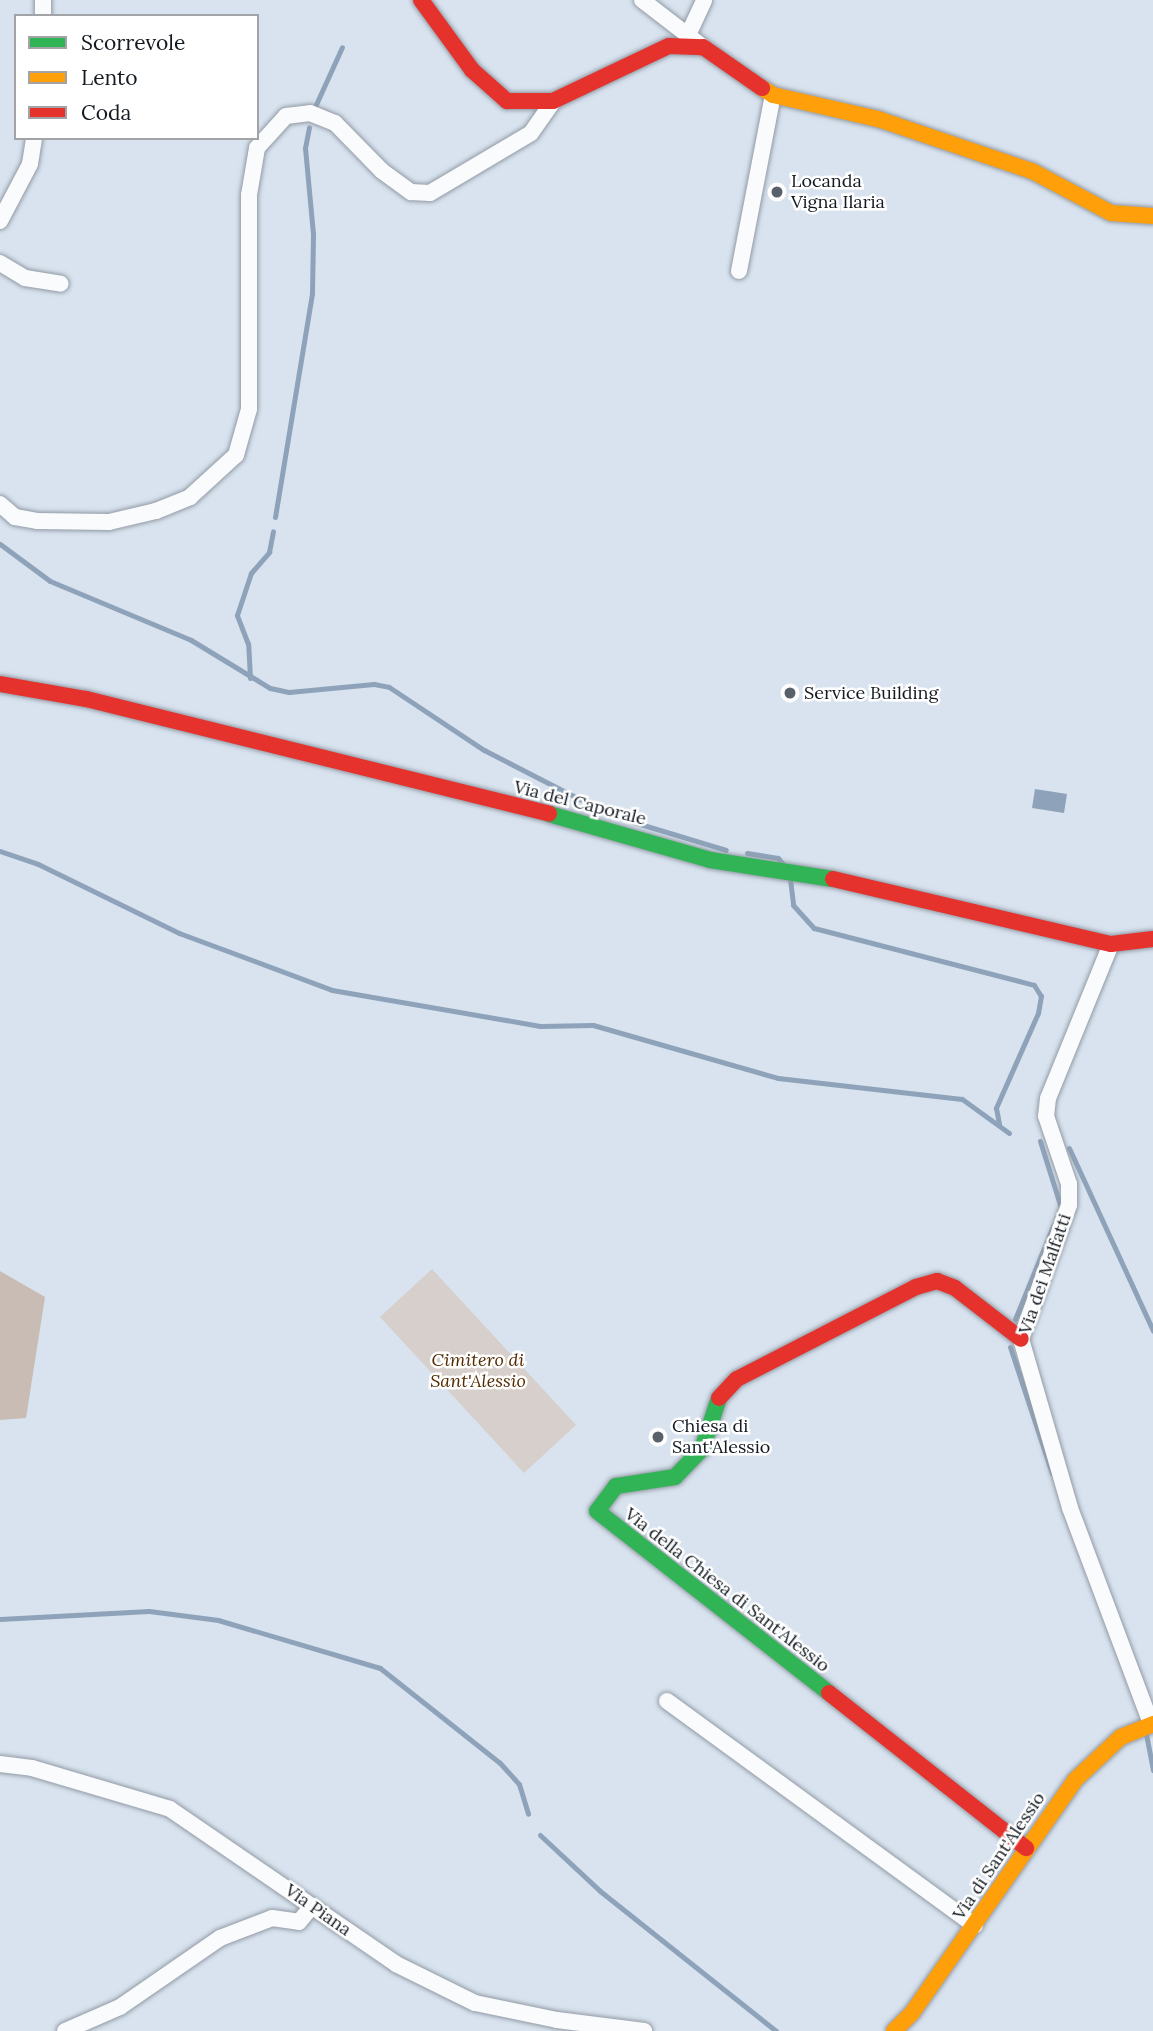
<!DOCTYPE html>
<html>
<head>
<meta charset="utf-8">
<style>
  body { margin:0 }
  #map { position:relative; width:1153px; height:2031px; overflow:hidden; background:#d8e3ef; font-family:Lora,serif }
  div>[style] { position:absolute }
  .green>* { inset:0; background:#d6cfcb }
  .forest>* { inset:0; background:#c8bcb4 }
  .water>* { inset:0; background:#8ea3ba }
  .stream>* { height:5px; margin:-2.5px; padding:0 2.5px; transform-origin:2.5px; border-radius:2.5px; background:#8ea3ba }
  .roads { filter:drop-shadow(0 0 2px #929aa4) drop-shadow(0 0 2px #929aa4) }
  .street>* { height:16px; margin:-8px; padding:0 8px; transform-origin:8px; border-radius:8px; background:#f9fbfd }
  .fast>* { height:16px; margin:-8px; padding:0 8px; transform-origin:8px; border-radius:8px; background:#30b455 }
  .slow>* { height:16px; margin:-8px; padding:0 8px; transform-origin:8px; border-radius:8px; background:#ff9f0a }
  .jam>* { height:16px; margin:-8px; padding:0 8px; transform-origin:8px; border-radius:8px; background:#e5322d }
  .dots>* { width:19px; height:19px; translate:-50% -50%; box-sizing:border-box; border:4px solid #fff; border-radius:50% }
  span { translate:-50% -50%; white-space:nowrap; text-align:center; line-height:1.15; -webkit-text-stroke:5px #fff; paint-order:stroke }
  .poi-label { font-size:18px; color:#131a21 }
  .left { translate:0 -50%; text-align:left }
  .street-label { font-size:18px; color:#131a21 }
  .park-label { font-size:18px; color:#542b00; font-style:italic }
  .legend { position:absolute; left:14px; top:14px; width:245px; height:126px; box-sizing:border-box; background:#fff; border:2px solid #a1a3a6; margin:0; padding:9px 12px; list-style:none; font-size:21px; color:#131a21 }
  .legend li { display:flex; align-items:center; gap:14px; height:35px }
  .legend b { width:35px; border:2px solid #a1a3a6 }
</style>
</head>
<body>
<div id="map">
  <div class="green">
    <div style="clip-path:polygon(432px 1269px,576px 1425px,524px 1473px,380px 1317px)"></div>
  </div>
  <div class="forest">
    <div style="clip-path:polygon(0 1271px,45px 1297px,26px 1418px,0 1420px)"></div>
  </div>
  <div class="water">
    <div style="clip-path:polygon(1035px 789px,1067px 794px,1064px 813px,1032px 808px)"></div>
  </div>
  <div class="stream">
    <div style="left:313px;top:111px;width:70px;rotate:-65.6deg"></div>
    <div style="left:275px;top:517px;width:227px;rotate:-80.6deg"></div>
    <div style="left:312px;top:293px;width:59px;rotate:-89deg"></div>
    <div style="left:313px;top:234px;width:86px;rotate:-95.3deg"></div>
    <div style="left:305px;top:148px;width:21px;rotate:-79deg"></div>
    <div style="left:0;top:544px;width:62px;rotate:36.5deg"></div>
    <div style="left:50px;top:581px;width:153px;rotate:22.7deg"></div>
    <div style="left:191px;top:640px;width:92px;rotate:31.3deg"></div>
    <div style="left:270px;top:688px;width:19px;rotate:12deg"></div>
    <div style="left:289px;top:692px;width:85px;rotate:-5.4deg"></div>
    <div style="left:374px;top:684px;width:15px;rotate:11deg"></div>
    <div style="left:389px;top:687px;width:114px;rotate:33.6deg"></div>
    <div style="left:484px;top:750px;width:129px;rotate:27.2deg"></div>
    <div style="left:250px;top:678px;width:34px;rotate:-93deg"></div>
    <div style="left:248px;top:644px;width:31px;rotate:-111deg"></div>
    <div style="left:237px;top:615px;width:44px;rotate:-71.6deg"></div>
    <div style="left:251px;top:573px;width:28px;rotate:-49deg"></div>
    <div style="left:269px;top:552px;width:21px;rotate:-79deg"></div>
    <div style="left:630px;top:821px;width:100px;rotate:16.8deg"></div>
    <div style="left:0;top:851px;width:40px;rotate:18.9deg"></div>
    <div style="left:38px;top:864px;width:157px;rotate:26.1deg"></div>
    <div style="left:179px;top:933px;width:163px;rotate:20.4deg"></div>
    <div style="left:332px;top:990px;width:211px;rotate:9.8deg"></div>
    <div style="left:540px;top:1026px;width:53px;rotate:-1.1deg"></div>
    <div style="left:593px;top:1025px;width:192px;rotate:16deg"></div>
    <div style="left:778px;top:1078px;width:185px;rotate:6.5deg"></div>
    <div style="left:962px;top:1099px;width:58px;rotate:35.9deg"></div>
    <div style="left:747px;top:853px;width:31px;rotate:9deg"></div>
    <div style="left:778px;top:858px;width:8px;rotate:50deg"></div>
    <div style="left:790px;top:879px;width:26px;rotate:83deg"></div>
    <div style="left:793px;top:905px;width:31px;rotate:48deg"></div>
    <div style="left:814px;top:928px;width:227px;rotate:14.5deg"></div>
    <div style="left:1034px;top:985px;width:13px;rotate:58deg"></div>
    <div style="left:1041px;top:996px;width:17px;rotate:100deg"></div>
    <div style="left:1038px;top:1013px;width:104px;rotate:113.9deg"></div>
    <div style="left:996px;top:1108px;width:16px;rotate:79deg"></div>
    <div style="left:1040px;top:1141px;width:70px;rotate:72.6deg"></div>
    <div style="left:1069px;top:1148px;width:201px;rotate:65.3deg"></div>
    <div style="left:1015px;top:1319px;width:100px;rotate:-67.8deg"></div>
    <div style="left:1010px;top:1347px;width:133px;rotate:71.6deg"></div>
    <div style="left:0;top:1619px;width:149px;rotate:-3.1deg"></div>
    <div style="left:149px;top:1611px;width:70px;rotate:7.4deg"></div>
    <div style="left:218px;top:1620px;width:169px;rotate:16.5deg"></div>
    <div style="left:380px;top:1668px;width:153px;rotate:38.4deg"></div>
    <div style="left:500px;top:1763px;width:28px;rotate:48deg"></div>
    <div style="left:519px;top:1784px;width:31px;rotate:73deg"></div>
    <div style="left:1146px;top:1734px;width:37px;rotate:79deg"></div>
    <div style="left:540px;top:1835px;width:82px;rotate:43deg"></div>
    <div style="left:600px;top:1891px;width:225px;rotate:38.5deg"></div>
  </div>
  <div class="roads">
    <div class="street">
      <div style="left:642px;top:0;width:77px;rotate:37.6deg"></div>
      <div style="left:43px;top:16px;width:16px;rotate:-90deg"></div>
      <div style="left:688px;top:35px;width:38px;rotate:-65deg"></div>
      <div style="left:0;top:221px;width:64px;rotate:-62.2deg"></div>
      <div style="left:30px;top:164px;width:26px;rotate:-81deg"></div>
      <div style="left:0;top:263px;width:29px;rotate:31deg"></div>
      <div style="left:25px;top:278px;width:36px;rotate:9deg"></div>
      <div style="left:739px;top:271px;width:179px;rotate:-79.1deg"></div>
      <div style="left:0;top:504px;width:20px;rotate:41deg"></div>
      <div style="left:15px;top:517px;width:22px;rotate:10deg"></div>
      <div style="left:37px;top:521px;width:72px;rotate:0.8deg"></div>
      <div style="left:109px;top:522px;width:48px;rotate:-13.2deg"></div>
      <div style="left:156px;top:511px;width:37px;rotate:-22deg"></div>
      <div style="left:190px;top:497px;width:62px;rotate:-42.4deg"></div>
      <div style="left:236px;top:455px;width:48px;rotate:-74.2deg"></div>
      <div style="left:249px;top:409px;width:214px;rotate:-90deg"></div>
      <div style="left:249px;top:195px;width:48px;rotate:-80.3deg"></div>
      <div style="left:257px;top:148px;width:43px;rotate:-47.8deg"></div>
      <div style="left:286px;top:116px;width:24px;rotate:-7deg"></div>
      <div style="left:310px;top:113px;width:27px;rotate:22deg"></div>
      <div style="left:335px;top:123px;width:67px;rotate:45.6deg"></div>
      <div style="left:382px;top:171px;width:36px;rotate:36deg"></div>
      <div style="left:411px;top:192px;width:19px;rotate:3deg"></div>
      <div style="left:430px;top:193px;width:117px;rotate:-30.7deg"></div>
      <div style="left:531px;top:133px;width:39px;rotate:-55deg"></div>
      <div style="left:1111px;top:944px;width:166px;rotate:112.2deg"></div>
      <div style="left:1048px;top:1098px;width:18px;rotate:96deg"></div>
      <div style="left:1046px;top:1116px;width:72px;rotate:71.3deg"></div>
      <div style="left:1069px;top:1184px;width:21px;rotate:90deg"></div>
      <div style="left:1069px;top:1205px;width:142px;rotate:109.7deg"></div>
      <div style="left:1021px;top:1339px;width:176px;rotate:73.8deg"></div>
      <div style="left:1070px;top:1508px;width:231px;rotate:69.4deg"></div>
      <div style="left:667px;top:1701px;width:381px;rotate:36.1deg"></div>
      <div style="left:0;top:1764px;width:32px;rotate:7deg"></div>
      <div style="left:32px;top:1768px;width:144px;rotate:16.5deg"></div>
      <div style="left:170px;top:1809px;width:274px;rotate:34.4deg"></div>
      <div style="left:396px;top:1964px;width:88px;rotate:26.3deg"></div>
      <div style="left:475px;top:2003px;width:84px;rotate:11.7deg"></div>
      <div style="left:557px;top:2020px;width:88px;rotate:7.2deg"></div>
      <div style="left:65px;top:2031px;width:60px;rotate:-23.6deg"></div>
      <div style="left:120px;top:2007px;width:121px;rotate:-34.6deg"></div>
      <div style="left:220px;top:1938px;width:56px;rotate:-21deg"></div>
      <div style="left:272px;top:1918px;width:27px;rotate:8deg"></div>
      <div style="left:299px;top:1922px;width:21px;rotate:-51deg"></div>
    </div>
    <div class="fast">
      <div style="left:549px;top:814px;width:167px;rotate:15.9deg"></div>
      <div style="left:710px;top:860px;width:124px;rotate:8.8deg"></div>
      <div style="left:719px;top:1398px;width:54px;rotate:108.4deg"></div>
      <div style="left:702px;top:1449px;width:39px;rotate:134deg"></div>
      <div style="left:675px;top:1477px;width:60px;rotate:171.3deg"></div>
      <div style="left:616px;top:1486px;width:31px;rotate:127deg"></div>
      <div style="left:597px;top:1511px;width:295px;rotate:38.1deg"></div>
    </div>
    <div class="slow">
      <div style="left:762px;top:88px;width:13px;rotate:32deg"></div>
      <div style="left:773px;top:95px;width:108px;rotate:12.9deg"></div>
      <div style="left:878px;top:119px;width:163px;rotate:18.7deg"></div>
      <div style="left:1032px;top:171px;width:89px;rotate:28deg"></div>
      <div style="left:1111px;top:213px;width:42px;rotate:4.1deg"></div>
      <div style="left:894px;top:2031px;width:25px;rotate:-45deg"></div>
      <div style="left:912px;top:2013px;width:284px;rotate:-55deg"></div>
      <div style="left:1075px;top:1780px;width:63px;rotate:-43.1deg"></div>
      <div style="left:1121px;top:1737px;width:35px;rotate:-22deg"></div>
    </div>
    <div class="jam">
      <div style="left:421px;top:0;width:87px;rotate:53.9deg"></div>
      <div style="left:472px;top:70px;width:47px;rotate:41.5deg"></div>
      <div style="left:507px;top:101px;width:46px"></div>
      <div style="left:553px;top:101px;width:128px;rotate:-25.4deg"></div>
      <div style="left:669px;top:46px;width:34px;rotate:2deg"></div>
      <div style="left:703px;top:47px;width:72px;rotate:34.8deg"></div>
      <div style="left:0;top:684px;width:87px;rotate:9.9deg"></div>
      <div style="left:86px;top:699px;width:477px;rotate:13.9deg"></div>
      <div style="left:833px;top:879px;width:285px;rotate:13.2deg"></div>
      <div style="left:1111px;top:944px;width:42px;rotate:-6.8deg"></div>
      <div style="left:719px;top:1398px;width:26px;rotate:-47deg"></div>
      <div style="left:737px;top:1379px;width:201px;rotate:-27.2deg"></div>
      <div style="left:916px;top:1287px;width:22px;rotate:-16deg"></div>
      <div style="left:937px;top:1281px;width:19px;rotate:21deg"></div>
      <div style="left:955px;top:1288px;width:83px;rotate:37.7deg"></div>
      <div style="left:829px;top:1693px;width:251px;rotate:38.2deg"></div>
    </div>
  </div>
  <div class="dots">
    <div style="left:777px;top:192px;background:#586069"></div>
    <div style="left:790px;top:693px;background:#586069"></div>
    <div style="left:658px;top:1437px;background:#586069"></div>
  </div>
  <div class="poi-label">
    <span class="left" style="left:791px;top:192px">Locanda<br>Vigna Ilaria</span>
    <span class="left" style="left:804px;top:693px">Service Building</span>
    <span class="left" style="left:672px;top:1437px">Chiesa di<br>Sant'Alessio</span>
  </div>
  <div class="street-label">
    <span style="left:580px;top:803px;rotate:14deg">Via del Caporale</span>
    <span style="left:1045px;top:1274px;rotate:-71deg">Via dei Malfatti</span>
    <span style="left:727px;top:1590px;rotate:38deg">Via della Chiesa di Sant'Alessio</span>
    <span style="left:999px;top:1856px;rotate:-56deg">Via di Sant'Alessio</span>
    <span style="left:318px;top:1910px;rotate:35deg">Via Piana</span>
  </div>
  <div class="park-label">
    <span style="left:478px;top:1371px">Cimitero di<br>Sant'Alessio</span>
  </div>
  <ul class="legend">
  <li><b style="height:9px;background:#30b455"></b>Scorrevole</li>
  <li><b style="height:9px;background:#ff9f0a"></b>Lento</li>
  <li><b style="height:9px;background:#e5322d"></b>Coda</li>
  </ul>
</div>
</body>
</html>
